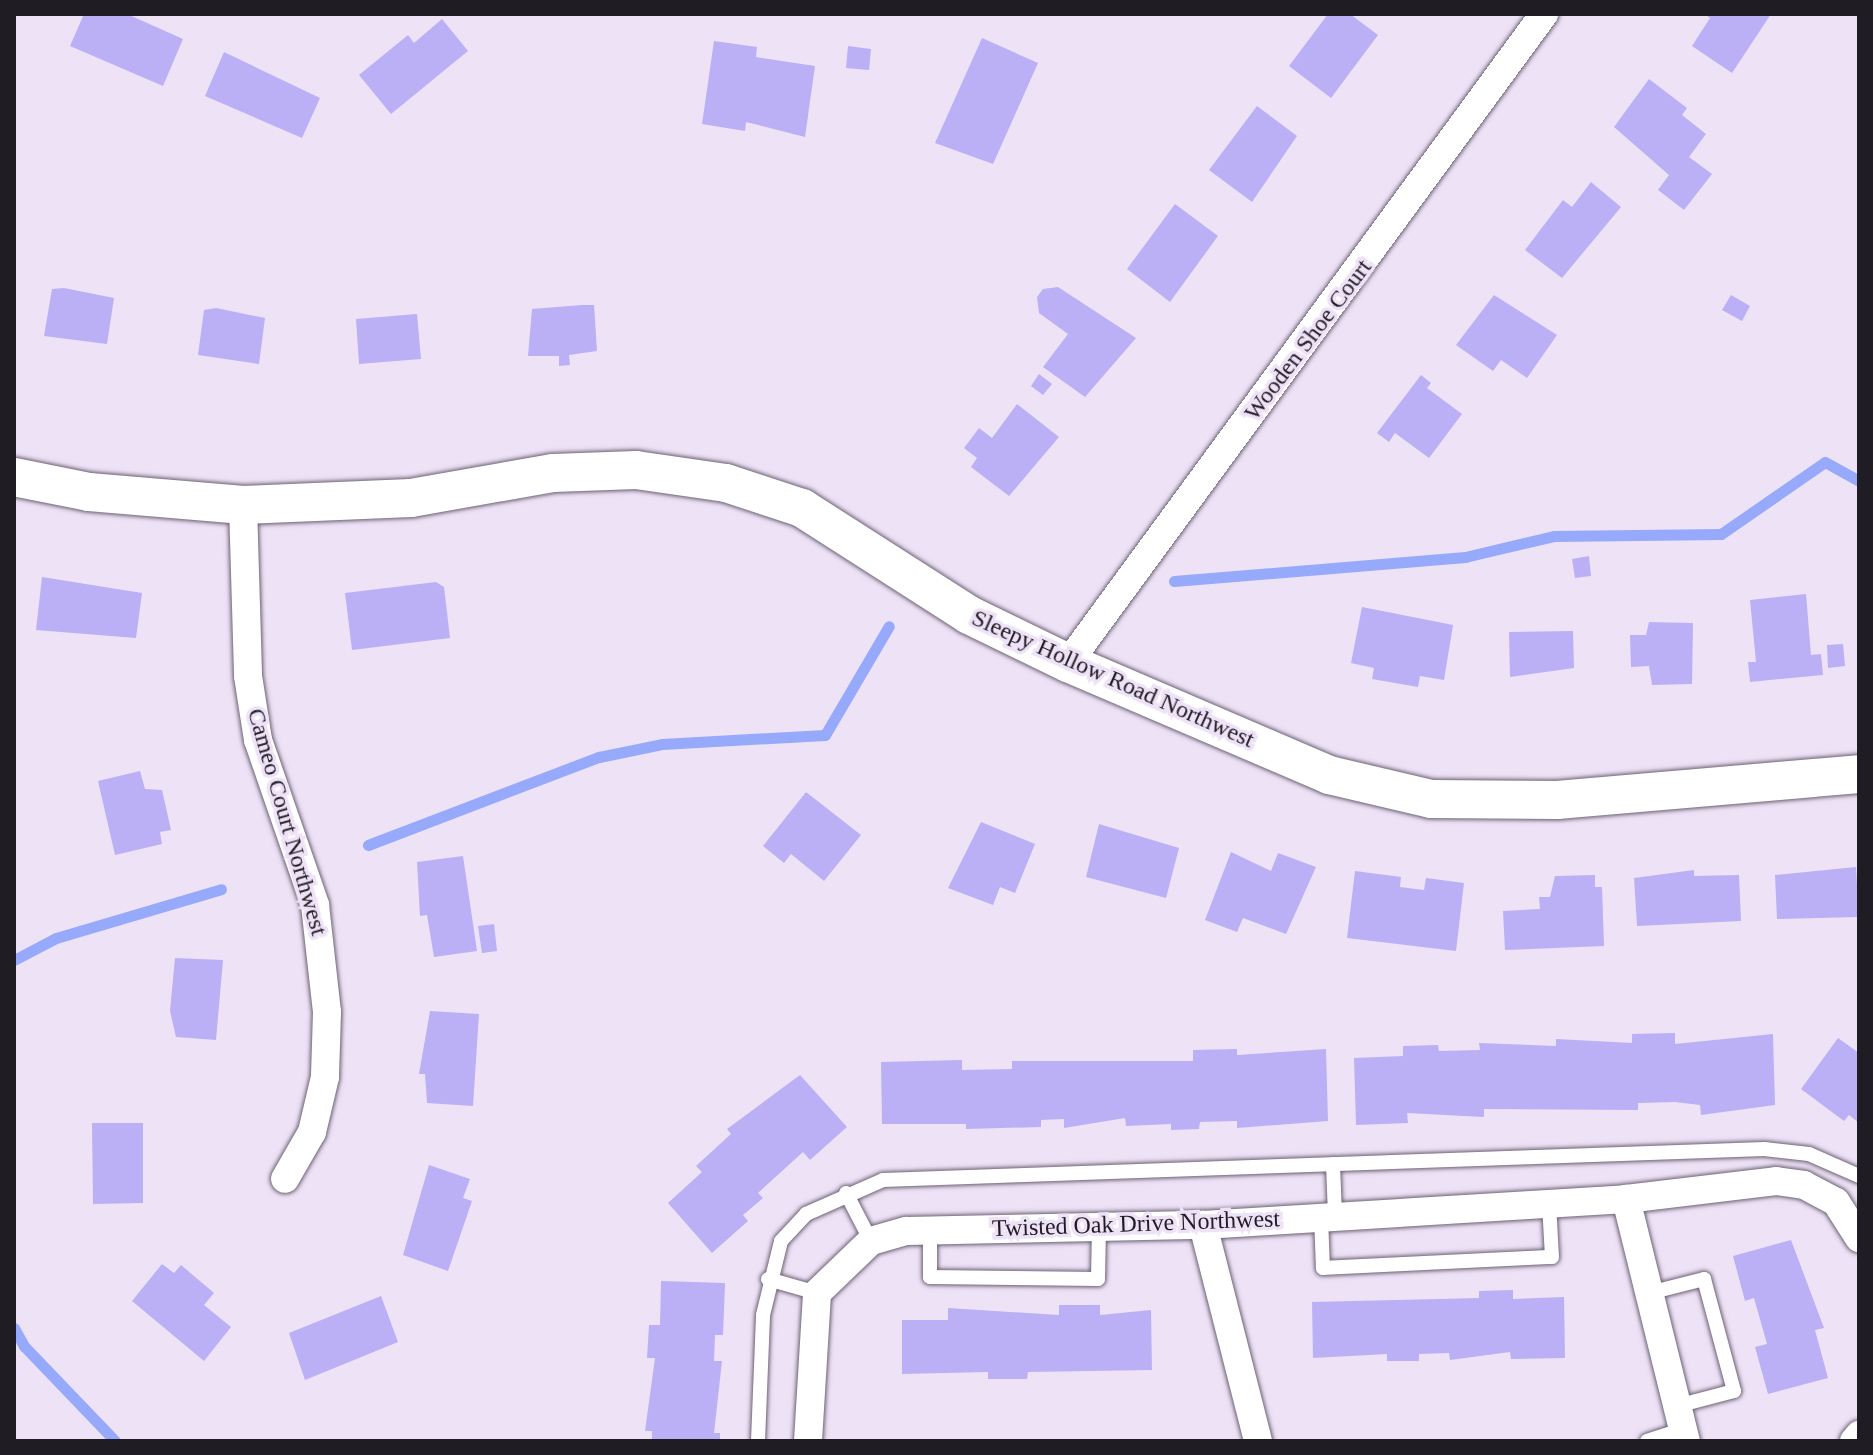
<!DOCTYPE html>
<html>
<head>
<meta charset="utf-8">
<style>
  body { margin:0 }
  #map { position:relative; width:1873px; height:1455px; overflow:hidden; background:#eee2f7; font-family:Georgia,serif }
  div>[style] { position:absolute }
  .stream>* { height:11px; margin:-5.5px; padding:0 5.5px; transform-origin:5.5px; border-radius:5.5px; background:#96a9fb }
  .building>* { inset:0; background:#bbb0f5 }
  .roads { filter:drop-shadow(0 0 2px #6d6275) drop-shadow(0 0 2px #6d6275) }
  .lane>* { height:14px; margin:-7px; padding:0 7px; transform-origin:7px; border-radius:7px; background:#fff }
  .street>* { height:28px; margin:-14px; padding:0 14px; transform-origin:14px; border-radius:14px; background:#fff }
  .secondary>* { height:38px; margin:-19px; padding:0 19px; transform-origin:19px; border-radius:19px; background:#fff }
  span { translate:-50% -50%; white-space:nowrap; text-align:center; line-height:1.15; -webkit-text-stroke:7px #eee2f7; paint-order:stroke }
  .street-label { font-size:24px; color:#201c23 }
  .frame { position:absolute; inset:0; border:16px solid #201c23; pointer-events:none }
</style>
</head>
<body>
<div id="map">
  <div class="stream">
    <div style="left:1174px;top:581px;width:292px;rotate:-4.7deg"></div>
    <div style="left:1465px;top:557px;width:91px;rotate:-13.3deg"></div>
    <div style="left:1554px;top:536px;width:167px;rotate:-0.7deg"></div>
    <div style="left:1721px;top:534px;width:126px;rotate:-34.7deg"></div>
    <div style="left:1825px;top:462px;width:39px;rotate:29deg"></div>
    <div style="left:368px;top:845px;width:247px;rotate:-20.9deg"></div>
    <div style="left:599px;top:757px;width:64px;rotate:-11.7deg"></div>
    <div style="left:662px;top:744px;width:163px;rotate:-3.2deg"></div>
    <div style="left:825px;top:735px;width:126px;rotate:-59.6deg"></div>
    <div style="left:14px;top:960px;width:47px;rotate:-27.6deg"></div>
    <div style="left:56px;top:938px;width:172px;rotate:-16.5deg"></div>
    <div style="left:14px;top:1328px;width:21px;rotate:61deg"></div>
    <div style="left:24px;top:1346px;width:132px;rotate:46.2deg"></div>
  </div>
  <div class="building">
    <div style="clip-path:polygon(84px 14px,127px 14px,183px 39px,163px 86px,70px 46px)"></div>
    <div style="clip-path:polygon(1328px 14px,1350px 14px,1378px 35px,1331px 98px,1289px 66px)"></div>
    <div style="clip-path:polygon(1704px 14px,1771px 14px,1732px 73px,1692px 46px,1710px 18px)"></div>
    <div style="clip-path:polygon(442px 19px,468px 51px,391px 114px,359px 75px,408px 35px,414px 43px)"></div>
    <div style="clip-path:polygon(982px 38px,1038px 63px,993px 164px,935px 143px)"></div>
    <div style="clip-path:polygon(714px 41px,757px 47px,756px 57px,815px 66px,805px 137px,746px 122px,745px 131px,702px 124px)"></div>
    <div style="clip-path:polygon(848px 46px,871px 49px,869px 70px,846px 68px)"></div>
    <div style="clip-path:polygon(224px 52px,320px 98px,302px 138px,205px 96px)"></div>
    <div style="clip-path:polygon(1649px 79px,1687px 108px,1682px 115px,1706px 134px,1689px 157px,1712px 174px,1684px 210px,1658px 190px,1669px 175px,1614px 127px)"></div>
    <div style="clip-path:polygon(1257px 106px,1297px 136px,1252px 202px,1209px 170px)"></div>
    <div style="clip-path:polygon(1591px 182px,1621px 207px,1562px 278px,1525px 250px,1563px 200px,1572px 207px)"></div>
    <div style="clip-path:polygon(1175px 204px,1218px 236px,1170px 302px,1127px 269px)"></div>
    <div style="clip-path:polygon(1058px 287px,1136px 338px,1085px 397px,1043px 367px,1068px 334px,1039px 313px,1037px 297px,1043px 289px)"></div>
    <div style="clip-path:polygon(64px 288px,114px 298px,107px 344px,44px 336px,52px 289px)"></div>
    <div style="clip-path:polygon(1494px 295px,1557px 335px,1527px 378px,1501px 360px,1493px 371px,1456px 345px)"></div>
    <div style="clip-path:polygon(1731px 295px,1750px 306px,1742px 321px,1722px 310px)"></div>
    <div style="clip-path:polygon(582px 305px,594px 305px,597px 351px,569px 355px,570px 365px,559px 366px,559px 356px,528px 356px,532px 309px)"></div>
    <div style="clip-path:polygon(216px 308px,265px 318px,259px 364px,198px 355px,204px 310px)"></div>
    <div style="clip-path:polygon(417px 314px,421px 359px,359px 364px,356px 319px)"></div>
    <div style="clip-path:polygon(1039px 374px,1052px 384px,1043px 395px,1031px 386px)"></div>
    <div style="clip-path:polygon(1421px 375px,1431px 383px,1427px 388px,1462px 414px,1429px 458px,1395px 433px,1389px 442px,1377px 433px)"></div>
    <div style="clip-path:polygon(1017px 404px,1059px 437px,1009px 496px,971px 467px,977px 458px,964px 448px,979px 428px,992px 438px)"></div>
    <div style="clip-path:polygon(1589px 556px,1591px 576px,1575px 578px,1572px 559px)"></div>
    <div style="clip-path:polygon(42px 577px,142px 593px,136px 638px,36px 630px)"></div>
    <div style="clip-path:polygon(436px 582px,444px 587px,450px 638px,352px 650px,345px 593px)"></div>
    <div style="clip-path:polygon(1806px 594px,1811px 655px,1821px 654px,1823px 675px,1750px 682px,1748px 662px,1756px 662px,1750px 600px)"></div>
    <div style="clip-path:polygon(1362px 607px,1453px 625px,1444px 680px,1420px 676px,1418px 687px,1372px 679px,1374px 668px,1351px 663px)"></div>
    <div style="clip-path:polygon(1649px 622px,1693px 623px,1692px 684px,1652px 685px,1649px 666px,1631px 667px,1630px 635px,1646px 635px)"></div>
    <div style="clip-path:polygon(1573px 631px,1574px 668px,1510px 677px,1509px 632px)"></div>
    <div style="clip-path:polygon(1843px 644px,1845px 666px,1828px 668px,1827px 645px)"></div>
    <div style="clip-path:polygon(140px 771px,145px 789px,162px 790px,171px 830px,160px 832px,162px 844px,115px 855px,98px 781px)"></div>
    <div style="clip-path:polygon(806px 792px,861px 835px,824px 881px,791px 854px,784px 863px,763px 846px)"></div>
    <div style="clip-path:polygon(981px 822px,1035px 844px,1015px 893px,1000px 887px,993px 905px,948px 888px)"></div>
    <div style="clip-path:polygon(1099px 824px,1179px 848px,1166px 898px,1086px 877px)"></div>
    <div style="clip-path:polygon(1231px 852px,1271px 871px,1278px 853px,1316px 867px,1286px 934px,1243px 918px,1237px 932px,1205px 920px)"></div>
    <div style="clip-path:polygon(463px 856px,477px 951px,434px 957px,427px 915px,420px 916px,417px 862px)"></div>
    <div style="clip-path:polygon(1856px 867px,1859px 917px,1777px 919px,1775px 875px)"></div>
    <div style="clip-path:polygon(1694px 870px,1694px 876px,1739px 875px,1741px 921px,1637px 926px,1634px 878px)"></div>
    <div style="clip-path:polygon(1355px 871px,1401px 877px,1400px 887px,1424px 890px,1426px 878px,1464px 883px,1456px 951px,1347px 938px)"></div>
    <div style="clip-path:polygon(1595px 875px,1595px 887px,1602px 887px,1604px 946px,1505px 950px,1503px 911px,1540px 909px,1539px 897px,1550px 897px,1555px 876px)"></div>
    <div style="clip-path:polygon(494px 924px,497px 951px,482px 953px,478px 926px)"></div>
    <div style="clip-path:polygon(175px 958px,223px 960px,216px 1040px,176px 1037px,170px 1011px)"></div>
    <div style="clip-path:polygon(430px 1011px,479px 1014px,473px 1106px,427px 1103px,425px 1074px,419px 1074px)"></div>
    <div style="clip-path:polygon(1675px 1033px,1675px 1044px,1773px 1034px,1775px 1105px,1701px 1115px,1700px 1105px,1675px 1102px,1638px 1103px,1638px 1110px,1484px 1109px,1484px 1117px,1407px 1113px,1408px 1123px,1356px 1125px,1354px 1058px,1403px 1056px,1403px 1046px,1438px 1045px,1439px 1051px,1480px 1050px,1479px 1043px,1556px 1046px,1556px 1039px,1632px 1043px,1632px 1034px)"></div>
    <div style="clip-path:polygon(1838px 1038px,1859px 1053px,1859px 1123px,1849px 1115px,1844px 1121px,1801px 1089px)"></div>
    <div style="clip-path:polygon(1237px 1049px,1237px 1055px,1326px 1049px,1328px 1121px,1237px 1128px,1237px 1121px,1200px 1122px,1199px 1129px,1171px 1130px,1171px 1124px,1126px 1126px,1125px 1118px,1064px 1128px,1064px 1119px,1041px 1120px,1041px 1127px,966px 1129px,966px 1124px,882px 1124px,881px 1062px,962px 1060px,962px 1070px,1012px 1069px,1012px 1061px,1193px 1061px,1193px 1050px)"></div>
    <div style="clip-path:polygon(800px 1075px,847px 1127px,810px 1160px,803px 1152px,758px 1193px,763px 1198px,743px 1215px,748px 1221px,712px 1253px,668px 1203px,702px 1172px,696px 1166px,731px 1134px,727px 1129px)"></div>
    <div style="clip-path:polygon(92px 1123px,143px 1123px,143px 1203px,93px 1204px)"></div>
    <div style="clip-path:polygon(429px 1165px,470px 1179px,463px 1198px,472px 1201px,448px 1271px,403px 1255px)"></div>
    <div style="clip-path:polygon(1791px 1240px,1824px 1328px,1815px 1330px,1828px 1378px,1768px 1394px,1755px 1347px,1767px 1344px,1754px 1298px,1745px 1301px,1733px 1256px)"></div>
    <div style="clip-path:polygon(162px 1264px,174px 1273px,181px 1265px,214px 1293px,204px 1305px,231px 1327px,204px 1361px,132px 1301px)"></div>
    <div style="clip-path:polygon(661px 1281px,725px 1283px,723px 1335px,715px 1335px,714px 1361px,722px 1361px,714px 1433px,720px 1433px,720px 1441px,652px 1441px,652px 1431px,645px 1431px,655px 1358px,647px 1358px,649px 1325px,660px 1325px)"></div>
    <div style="clip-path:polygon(1513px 1290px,1513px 1299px,1564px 1297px,1565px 1358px,1511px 1359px,1510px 1352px,1450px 1360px,1449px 1353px,1419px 1354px,1419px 1361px,1387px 1361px,1387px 1354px,1313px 1358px,1312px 1302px,1479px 1298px,1479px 1291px)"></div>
    <div style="clip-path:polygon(381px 1296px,398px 1342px,305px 1380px,289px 1333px)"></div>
    <div style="clip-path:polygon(1059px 1305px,1100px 1305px,1100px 1315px,1151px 1310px,1152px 1370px,1028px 1372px,1027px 1379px,988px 1379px,988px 1372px,902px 1374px,902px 1320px,948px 1320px,948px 1308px,1059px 1315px)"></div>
  </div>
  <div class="roads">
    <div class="lane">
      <div style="left:1333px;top:1164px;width:53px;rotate:87.8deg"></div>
      <div style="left:846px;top:1193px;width:54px;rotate:62.5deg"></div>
      <div style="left:1321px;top:1217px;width:51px;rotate:87.8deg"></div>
      <div style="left:1323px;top:1268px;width:229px;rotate:-2.8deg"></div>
      <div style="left:1552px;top:1257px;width:53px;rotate:-93.2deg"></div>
      <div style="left:930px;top:1231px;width:46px;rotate:90deg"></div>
      <div style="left:930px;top:1277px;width:168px;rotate:0.7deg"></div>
      <div style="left:1098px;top:1279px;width:52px;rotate:-88.9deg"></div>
      <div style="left:768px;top:1279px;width:51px;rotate:15.9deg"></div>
      <div style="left:1649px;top:1293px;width:57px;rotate:-14.3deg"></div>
      <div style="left:1704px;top:1279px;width:116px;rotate:75deg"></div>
      <div style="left:1734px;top:1391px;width:59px;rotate:165.3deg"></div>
      <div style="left:758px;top:1441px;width:126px;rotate:-87.7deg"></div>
      <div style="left:763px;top:1315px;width:76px;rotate:-76.3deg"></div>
      <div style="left:781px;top:1241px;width:37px;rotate:-47deg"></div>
      <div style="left:806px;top:1214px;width:84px;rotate:-23.8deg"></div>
      <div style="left:883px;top:1180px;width:882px;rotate:-2.02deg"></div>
      <div style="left:1764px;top:1149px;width:45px;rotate:6.3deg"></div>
      <div style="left:1809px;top:1154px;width:55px;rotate:23.7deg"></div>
      <div style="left:1647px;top:1441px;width:38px;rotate:-18deg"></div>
    </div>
    <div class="street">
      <div style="left:243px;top:505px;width:171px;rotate:88.3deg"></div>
      <div style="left:248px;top:676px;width:65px;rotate:81.1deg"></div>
      <div style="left:258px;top:740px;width:175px;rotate:70.9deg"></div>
      <div style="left:315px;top:905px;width:108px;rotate:83.6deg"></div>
      <div style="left:327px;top:1012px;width:65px;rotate:91.8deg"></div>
      <div style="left:325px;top:1077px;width:57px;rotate:103.3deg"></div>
      <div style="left:312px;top:1132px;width:54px;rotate:119.9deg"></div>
      <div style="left:1068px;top:663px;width:805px;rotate:-53.74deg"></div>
      <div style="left:1626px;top:1199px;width:249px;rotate:76.1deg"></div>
      <div style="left:1203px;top:1225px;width:223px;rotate:75.7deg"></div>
      <div style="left:808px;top:1441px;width:148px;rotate:-86.5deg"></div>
      <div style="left:817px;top:1293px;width:75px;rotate:-43.9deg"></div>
      <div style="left:871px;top:1241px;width:37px;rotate:-16deg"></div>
      <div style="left:907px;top:1231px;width:296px;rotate:-1.2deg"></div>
      <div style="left:1203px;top:1225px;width:424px;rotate:-3.5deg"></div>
      <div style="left:1626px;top:1199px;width:151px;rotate:-6.8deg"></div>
      <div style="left:1776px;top:1181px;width:28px;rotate:8deg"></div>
      <div style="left:1804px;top:1185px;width:36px;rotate:28deg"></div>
      <div style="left:1836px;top:1202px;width:43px;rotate:57.4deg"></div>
      <div style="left:1854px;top:1441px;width:8px;rotate:-50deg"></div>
    </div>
    <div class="secondary">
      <div style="left:14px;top:477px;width:76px;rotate:11.3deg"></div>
      <div style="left:89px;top:492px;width:155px;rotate:4.8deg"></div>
      <div style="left:243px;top:505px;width:168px;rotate:-2.4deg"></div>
      <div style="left:411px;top:498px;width:144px;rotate:-10deg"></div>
      <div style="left:553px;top:473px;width:83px;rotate:-2.1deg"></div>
      <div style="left:636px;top:470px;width:91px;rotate:8.2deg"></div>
      <div style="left:726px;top:483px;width:80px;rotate:18.2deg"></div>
      <div style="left:802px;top:508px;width:198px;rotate:32.6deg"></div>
      <div style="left:969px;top:615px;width:110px;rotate:25.9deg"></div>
      <div style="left:1068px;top:663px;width:284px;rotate:23.2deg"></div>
      <div style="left:1329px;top:775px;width:105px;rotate:13.2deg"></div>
      <div style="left:1431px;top:799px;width:126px;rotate:0.5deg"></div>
      <div style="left:1557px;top:800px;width:303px;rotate:-4.9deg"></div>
    </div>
  </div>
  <div class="street-label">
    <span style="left:1308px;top:340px;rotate:-53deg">Wooden Shoe Court</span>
    <span style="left:1113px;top:679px;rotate:24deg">Sleepy Hollow Road Northwest</span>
    <span style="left:287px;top:822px;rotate:74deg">Cameo Court Northwest</span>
    <span style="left:1136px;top:1224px;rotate:-2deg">Twisted Oak Drive Northwest</span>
  </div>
  <div class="frame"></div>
</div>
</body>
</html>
